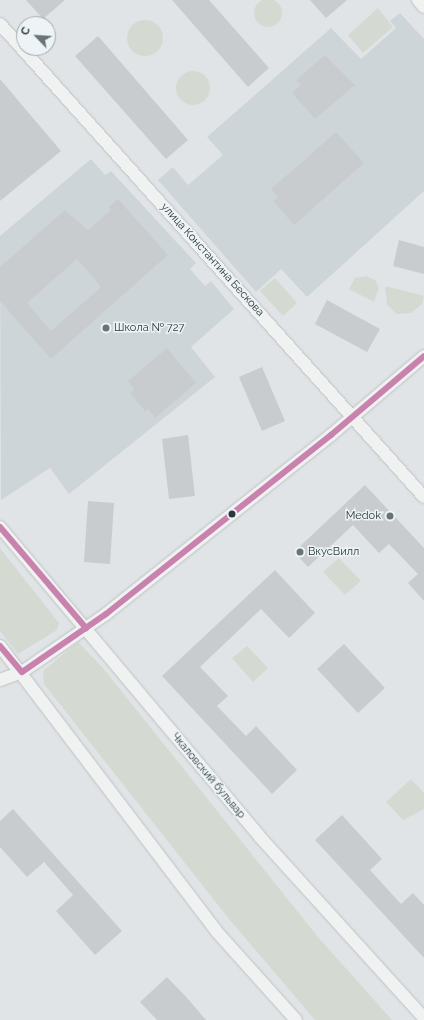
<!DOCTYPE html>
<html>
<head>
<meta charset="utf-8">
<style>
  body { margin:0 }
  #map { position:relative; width:424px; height:1020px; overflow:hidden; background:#e0e4e6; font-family:Raleway,sans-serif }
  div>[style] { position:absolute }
  .built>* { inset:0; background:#ced5d9 }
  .green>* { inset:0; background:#d4dad1 }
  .round { border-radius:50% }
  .building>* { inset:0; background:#c9ccce }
  .roads { filter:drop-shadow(0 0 1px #bfc2c4) drop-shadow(0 0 1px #bfc2c4) }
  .minor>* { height:12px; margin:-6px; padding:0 6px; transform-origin:6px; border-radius:6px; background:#f0f2f2 }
  .bus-1>* { height:6px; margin:-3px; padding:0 3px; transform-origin:3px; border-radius:3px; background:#c982ad }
  .dots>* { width:11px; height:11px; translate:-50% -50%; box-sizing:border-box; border:2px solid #eef3f5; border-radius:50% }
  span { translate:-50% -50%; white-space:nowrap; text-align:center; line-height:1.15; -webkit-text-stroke:3px #eef3f5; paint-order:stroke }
  .street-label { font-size:11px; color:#28383e }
  .poi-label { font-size:11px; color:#28383e }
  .left { translate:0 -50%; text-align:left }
  .right { translate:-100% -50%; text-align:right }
  .north { position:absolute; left:16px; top:16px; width:40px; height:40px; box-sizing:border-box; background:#eef3f5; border:1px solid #9fa8ac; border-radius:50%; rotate:295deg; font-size:11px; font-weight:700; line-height:16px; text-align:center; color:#28383e }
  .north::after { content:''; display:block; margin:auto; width:14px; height:18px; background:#687479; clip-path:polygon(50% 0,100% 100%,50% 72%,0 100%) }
</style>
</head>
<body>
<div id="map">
  <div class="built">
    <div style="clip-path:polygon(400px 13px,424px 39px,424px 191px,307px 297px,281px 269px,256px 292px,158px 180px,173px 167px,188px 185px,223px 155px,207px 137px,331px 28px,361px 59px,396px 28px,390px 21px)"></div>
    <div style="clip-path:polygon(91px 159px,105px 175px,111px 171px,196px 263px,190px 269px,205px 286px,211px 281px,234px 309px,191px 347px,215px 377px,69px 494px,50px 468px,1px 500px,0 236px)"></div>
  </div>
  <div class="green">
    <div class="round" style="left:254px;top:-1px;width:28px;height:28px"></div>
    <div style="clip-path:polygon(378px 8px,393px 27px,363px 53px,348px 35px)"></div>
    <div class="round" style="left:127px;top:20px;width:36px;height:36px"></div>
    <div class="round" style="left:176px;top:71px;width:34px;height:34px"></div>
    <div style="clip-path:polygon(366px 276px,375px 280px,379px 288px,374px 302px,349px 289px,355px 278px)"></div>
    <div style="clip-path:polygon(275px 278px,297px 303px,283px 316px,260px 291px)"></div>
    <div style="clip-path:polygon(385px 286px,424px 296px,422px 304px,411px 313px,397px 314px,387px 305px)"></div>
    <div style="clip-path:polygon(0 548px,59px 623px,57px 630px,18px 654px,0 631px)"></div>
    <div style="clip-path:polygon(339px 558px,361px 581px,345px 595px,323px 572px)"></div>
    <div style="clip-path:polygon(78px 642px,103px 668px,318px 937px,392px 1020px,315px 1020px,229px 919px,44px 684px,43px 671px)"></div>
    <div style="clip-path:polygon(247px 646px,268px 668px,253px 682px,232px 658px)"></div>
    <div style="clip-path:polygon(411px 779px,424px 793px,424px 809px,403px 820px,386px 802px)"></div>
  </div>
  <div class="building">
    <div style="clip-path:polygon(26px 0,65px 0,43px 19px)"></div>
    <div style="clip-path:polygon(172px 0,209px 0,269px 68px,248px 87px)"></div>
    <div style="clip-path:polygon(310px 0,347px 0,326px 18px)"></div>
    <div style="clip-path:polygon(98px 36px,188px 140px,166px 159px,75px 56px)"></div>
    <div style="clip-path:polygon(325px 55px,355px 85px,315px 119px,292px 93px,301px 85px,296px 80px)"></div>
    <div style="clip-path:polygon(0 79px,61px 151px,0 201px)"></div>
    <div style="clip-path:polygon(336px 132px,364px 163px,294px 225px,273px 201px,278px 197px,271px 189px)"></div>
    <div style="clip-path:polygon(evenodd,118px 199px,168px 255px,51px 359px,0 301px,0 267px,65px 210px,88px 230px,111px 210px,109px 207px,118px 199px,77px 259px,101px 287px,51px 331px,27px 303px,77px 259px)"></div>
    <div style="clip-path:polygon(399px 240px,424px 247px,424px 274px,393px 266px)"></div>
    <div style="clip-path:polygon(327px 300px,380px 329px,367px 352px,315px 324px)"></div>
    <div style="clip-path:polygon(167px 348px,196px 383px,155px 418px,148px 409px,145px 411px,130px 393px,134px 389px,128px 381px)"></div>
    <div style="clip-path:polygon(262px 367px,285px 421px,262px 431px,239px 377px)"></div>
    <div style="clip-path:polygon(188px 435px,195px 496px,169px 499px,162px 439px)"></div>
    <div style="clip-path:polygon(365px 485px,424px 548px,424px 601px,408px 583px,418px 574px,389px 544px,379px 553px,353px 525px,308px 567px,294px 552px)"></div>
    <div style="clip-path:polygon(88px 501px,114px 503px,110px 564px,84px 562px)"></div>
    <div style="clip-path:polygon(275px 570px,315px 613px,289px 638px,261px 609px,200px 667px,228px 696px,217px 706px,246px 736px,256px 726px,297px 770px,272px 794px,162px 676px)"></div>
    <div style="clip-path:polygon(344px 644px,385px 688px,358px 713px,317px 669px)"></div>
    <div style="clip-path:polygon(13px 809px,122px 931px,95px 955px,56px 911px,73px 895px,44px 862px,27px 877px,0 847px,0 821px)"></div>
    <div style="clip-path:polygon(342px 815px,382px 859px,370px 870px,401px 904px,413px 893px,424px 905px,424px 958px,315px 840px)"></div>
    <div style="clip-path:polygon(167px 977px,188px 999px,206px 1020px,157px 1020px,140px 1002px)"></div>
  </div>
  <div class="roads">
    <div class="minor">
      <div style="left:418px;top:0;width:9px;rotate:49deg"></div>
      <div style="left:0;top:24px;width:635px;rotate:48.13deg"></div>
      <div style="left:0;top:527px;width:403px;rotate:50deg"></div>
      <div style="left:259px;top:836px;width:246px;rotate:47.8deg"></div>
      <div style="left:0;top:646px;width:359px;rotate:52.8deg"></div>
      <div style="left:217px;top:932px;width:118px;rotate:48.1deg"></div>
      <div style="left:0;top:680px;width:23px;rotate:-20deg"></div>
      <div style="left:22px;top:672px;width:102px;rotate:-34.6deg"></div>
      <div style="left:106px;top:614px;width:288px;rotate:-38.5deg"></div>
      <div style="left:331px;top:435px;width:122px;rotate:-40.3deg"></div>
    </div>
  </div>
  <div class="bus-1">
    <div style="left:0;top:527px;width:133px;rotate:49.6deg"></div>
    <div style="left:0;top:646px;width:34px;rotate:50deg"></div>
    <div style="left:22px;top:672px;width:102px;rotate:-34.6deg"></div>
    <div style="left:106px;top:614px;width:288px;rotate:-38.5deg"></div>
    <div style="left:331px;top:435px;width:122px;rotate:-40.3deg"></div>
  </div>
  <div class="dots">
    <div style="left:106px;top:328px;background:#687479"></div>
    <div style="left:232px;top:514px;background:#28383e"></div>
    <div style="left:390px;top:516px;background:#687479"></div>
    <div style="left:300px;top:552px;background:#687479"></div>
  </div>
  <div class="street-label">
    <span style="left:212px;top:260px;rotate:48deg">улица Константина Бескова</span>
    <span style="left:208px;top:776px;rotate:50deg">Чкаловский бульвар</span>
  </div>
  <div class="poi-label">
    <span class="left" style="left:114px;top:328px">Школа № 727</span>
    <span class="right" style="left:381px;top:516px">Medok</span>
    <span class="left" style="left:308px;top:552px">ВкусВилл</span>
  </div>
  <div class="north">С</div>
</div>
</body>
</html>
